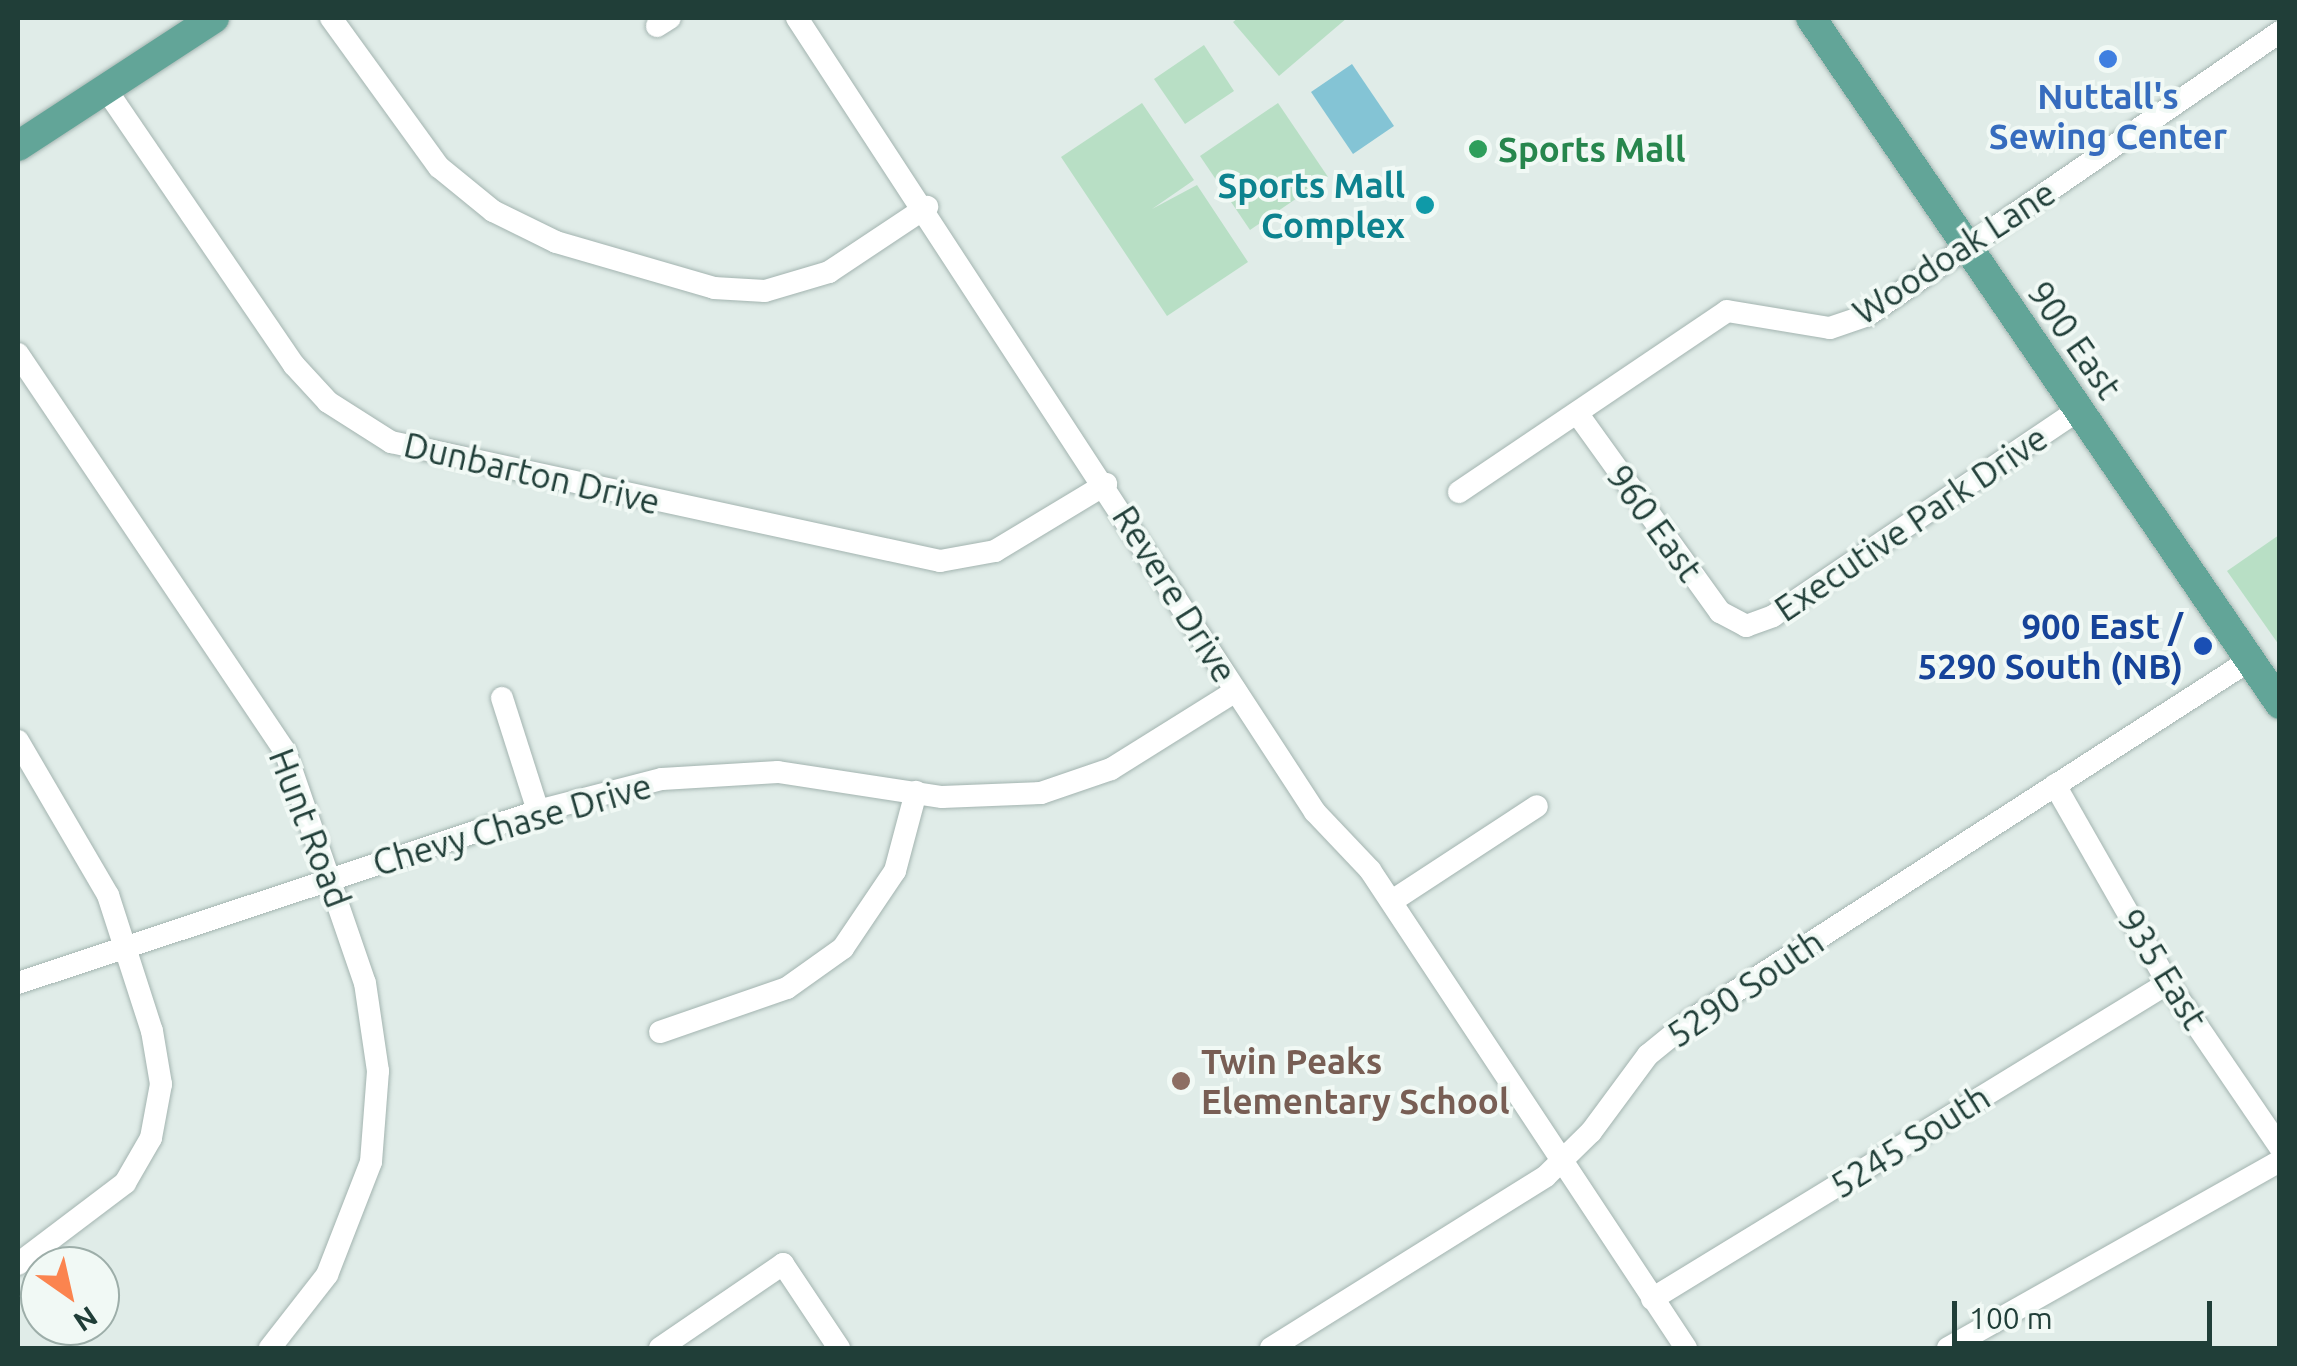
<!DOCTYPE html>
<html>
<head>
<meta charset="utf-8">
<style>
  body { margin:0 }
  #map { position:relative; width:2297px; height:1366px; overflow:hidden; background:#e0ece8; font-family:Ubuntu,sans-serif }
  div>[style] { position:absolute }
  .green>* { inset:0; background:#b8dfc5 }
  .water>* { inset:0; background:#84c4d5 }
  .roads { filter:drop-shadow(0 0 2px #a3b4b0) drop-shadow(0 0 2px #a3b4b0) }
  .minor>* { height:22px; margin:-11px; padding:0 11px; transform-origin:11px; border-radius:11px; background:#fff }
  .major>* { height:30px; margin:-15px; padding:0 15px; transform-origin:15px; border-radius:15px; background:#62a598 }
  .dots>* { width:28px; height:28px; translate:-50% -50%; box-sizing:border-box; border:5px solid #f1f9f5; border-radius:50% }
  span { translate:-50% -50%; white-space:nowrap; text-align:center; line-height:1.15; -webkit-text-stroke:8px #f1f9f5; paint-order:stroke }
  .shop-label { font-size:35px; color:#366cbe; font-weight:700 }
  .leisure-label { font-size:35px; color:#27864d; font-weight:700 }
  .left { translate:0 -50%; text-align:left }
  .culture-label { font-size:35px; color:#0d838f; font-weight:700 }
  .right { translate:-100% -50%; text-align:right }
  .street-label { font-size:35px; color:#203e38 }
  .transit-label { font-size:35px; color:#164399; font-weight:700 }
  .education-label { font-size:35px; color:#785e54; font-weight:700 }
  .frame { position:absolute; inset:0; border:20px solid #203e38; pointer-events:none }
  .north { position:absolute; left:20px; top:1246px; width:100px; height:100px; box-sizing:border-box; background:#f1f9f5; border:2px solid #9daea9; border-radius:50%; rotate:146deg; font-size:28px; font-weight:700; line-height:40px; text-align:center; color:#203e38 }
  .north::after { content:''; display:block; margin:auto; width:35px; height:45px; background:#fb844f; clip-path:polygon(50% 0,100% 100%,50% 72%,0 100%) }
  .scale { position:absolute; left:1952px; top:1301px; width:260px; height:45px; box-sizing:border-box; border:5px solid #203e38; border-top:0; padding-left:12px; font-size:30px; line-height:35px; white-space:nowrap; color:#203e38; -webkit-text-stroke:8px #f1f9f5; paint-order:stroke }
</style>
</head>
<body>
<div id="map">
  <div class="green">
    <div style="clip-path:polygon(1238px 18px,1347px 18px,1279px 76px,1233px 22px)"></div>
    <div style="clip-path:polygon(1204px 45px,1234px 91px,1185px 124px,1154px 79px)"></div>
    <div style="clip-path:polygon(1142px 103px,1194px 180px,1152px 209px,1197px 185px,1248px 262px,1167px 316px,1061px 157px)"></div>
    <div style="clip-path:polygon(1278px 103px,1328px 177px,1250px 230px,1200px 156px)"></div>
    <div style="clip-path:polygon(2279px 535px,2279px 645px,2227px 571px)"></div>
  </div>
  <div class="water">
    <div style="clip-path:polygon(1352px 64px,1394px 126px,1353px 154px,1311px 92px)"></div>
  </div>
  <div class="roads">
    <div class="minor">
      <div style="left:331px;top:18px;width:184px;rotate:54.1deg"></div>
      <div style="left:439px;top:167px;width:70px;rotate:39.2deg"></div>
      <div style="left:493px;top:211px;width:70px;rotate:26.2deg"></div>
      <div style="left:556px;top:242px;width:165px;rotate:16.2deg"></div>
      <div style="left:714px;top:288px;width:51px;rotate:3.4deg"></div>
      <div style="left:765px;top:291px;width:67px;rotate:-16.5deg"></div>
      <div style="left:829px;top:272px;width:118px;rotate:-33.6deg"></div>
      <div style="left:797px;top:18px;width:948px;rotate:56.88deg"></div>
      <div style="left:1315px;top:812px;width:80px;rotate:46.5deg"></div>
      <div style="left:1370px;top:870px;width:573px;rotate:56.53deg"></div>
      <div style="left:657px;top:26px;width:15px;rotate:-32deg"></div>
      <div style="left:105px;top:88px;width:335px;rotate:55.7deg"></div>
      <div style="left:294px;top:365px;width:50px;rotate:47.4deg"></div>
      <div style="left:328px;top:402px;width:75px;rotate:32.4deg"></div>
      <div style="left:391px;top:442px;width:562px;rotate:12.23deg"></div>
      <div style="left:940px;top:561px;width:56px;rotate:-10.3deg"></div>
      <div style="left:995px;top:551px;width:130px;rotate:-31.1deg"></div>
      <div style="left:18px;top:354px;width:478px;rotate:56.1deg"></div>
      <div style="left:285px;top:751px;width:245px;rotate:71deg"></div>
      <div style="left:365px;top:983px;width:89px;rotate:81.6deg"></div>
      <div style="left:378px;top:1071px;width:91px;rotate:94.4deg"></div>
      <div style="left:371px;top:1162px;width:121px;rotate:111.3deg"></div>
      <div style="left:327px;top:1275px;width:93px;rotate:128deg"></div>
      <div style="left:1577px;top:413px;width:245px;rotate:54.3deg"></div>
      <div style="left:1720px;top:612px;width:30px;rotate:28deg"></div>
      <div style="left:1746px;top:626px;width:29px;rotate:-20deg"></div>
      <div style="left:1773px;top:616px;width:368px;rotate:-34deg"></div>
      <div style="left:1459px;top:492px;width:323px;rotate:-34deg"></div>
      <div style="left:1727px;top:311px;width:104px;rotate:9.4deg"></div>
      <div style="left:1830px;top:328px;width:40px;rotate:-18.9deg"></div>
      <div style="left:1868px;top:315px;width:500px;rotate:-34.5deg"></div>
      <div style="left:502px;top:698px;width:119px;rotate:72.3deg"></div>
      <div style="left:18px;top:741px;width:178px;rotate:59.7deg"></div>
      <div style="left:108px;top:895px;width:143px;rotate:72.1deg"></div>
      <div style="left:152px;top:1031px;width:54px;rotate:80.4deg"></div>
      <div style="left:161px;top:1084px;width:55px;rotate:100.5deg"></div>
      <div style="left:151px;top:1138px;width:52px;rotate:120deg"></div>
      <div style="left:125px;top:1183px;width:134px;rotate:142.9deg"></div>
      <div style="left:2055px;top:785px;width:228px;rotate:60.3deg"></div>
      <div style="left:2168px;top:983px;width:199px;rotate:55.7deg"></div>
      <div style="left:1392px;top:901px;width:173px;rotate:-33.2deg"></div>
      <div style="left:18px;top:983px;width:548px;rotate:-18.3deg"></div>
      <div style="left:538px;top:811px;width:128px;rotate:-14.5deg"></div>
      <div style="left:662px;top:779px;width:116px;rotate:-3.5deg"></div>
      <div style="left:778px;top:772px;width:166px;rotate:8.7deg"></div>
      <div style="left:942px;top:797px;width:99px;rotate:-2.3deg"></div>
      <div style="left:1041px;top:793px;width:74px;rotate:-18.9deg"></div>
      <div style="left:1111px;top:769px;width:147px;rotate:-32deg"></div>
      <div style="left:660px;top:1032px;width:134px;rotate:-19.1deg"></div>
      <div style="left:787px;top:988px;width:69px;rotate:-35.5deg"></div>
      <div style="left:843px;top:948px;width:93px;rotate:-56deg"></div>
      <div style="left:895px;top:871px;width:82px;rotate:-75.1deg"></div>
      <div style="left:1652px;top:1299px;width:605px;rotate:-31.48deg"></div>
      <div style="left:660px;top:1348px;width:149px;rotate:-34.3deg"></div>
      <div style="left:783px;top:1264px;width:101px;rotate:56.3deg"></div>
      <div style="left:1271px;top:1348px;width:324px;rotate:-32deg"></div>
      <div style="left:1546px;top:1176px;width:63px;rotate:-44.4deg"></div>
      <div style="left:1591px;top:1132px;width:96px;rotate:-53.5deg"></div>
      <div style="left:1648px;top:1055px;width:55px;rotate:-39.1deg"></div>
      <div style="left:1691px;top:1020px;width:665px;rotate:-32.78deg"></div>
      <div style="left:1948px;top:1348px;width:381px;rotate:-29.4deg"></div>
    </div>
    <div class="major">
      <div style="left:1811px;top:18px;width:831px;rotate:55.64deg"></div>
      <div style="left:18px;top:146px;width:234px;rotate:-33.1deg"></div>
    </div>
  </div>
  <div class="dots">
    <div style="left:2108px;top:59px;background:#3f7fe0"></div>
    <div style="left:1478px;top:149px;background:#2e9e5b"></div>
    <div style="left:1425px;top:205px;background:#0f9aa8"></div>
    <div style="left:2203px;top:646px;background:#1a4fb4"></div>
    <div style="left:1181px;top:1081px;background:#8d6e63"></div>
  </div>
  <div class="shop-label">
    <span style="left:2108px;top:116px">Nuttall's<br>Sewing Center</span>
  </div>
  <div class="leisure-label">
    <span class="left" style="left:1498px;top:149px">Sports Mall</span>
  </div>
  <div class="culture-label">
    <span class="right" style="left:1405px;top:205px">Sports Mall<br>Complex</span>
  </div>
  <div class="street-label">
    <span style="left:1954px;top:252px;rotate:-33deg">Woodoak Lane</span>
    <span style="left:2075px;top:340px;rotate:55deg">900 East</span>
    <span style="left:532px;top:473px;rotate:13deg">Dunbarton Drive</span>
    <span style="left:1655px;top:523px;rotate:54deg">960 East</span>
    <span style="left:1911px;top:523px;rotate:-34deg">Executive Park Drive</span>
    <span style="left:1175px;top:594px;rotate:58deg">Revere Drive</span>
    <span style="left:512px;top:824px;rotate:-16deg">Chevy Chase Drive</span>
    <span style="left:310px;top:828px;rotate:69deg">Hunt Road</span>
    <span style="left:2163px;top:969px;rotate:58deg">935 East</span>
    <span style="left:1745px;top:988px;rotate:-34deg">5290 South</span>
    <span style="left:1910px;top:1141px;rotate:-32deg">5245 South</span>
  </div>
  <div class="transit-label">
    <span class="right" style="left:2183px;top:646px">900 East /<br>5290 South (NB)</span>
  </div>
  <div class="education-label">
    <span class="left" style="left:1201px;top:1081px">Twin Peaks<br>Elementary School</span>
  </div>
  <div class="frame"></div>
  <div class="north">N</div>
  <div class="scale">100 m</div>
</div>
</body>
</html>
